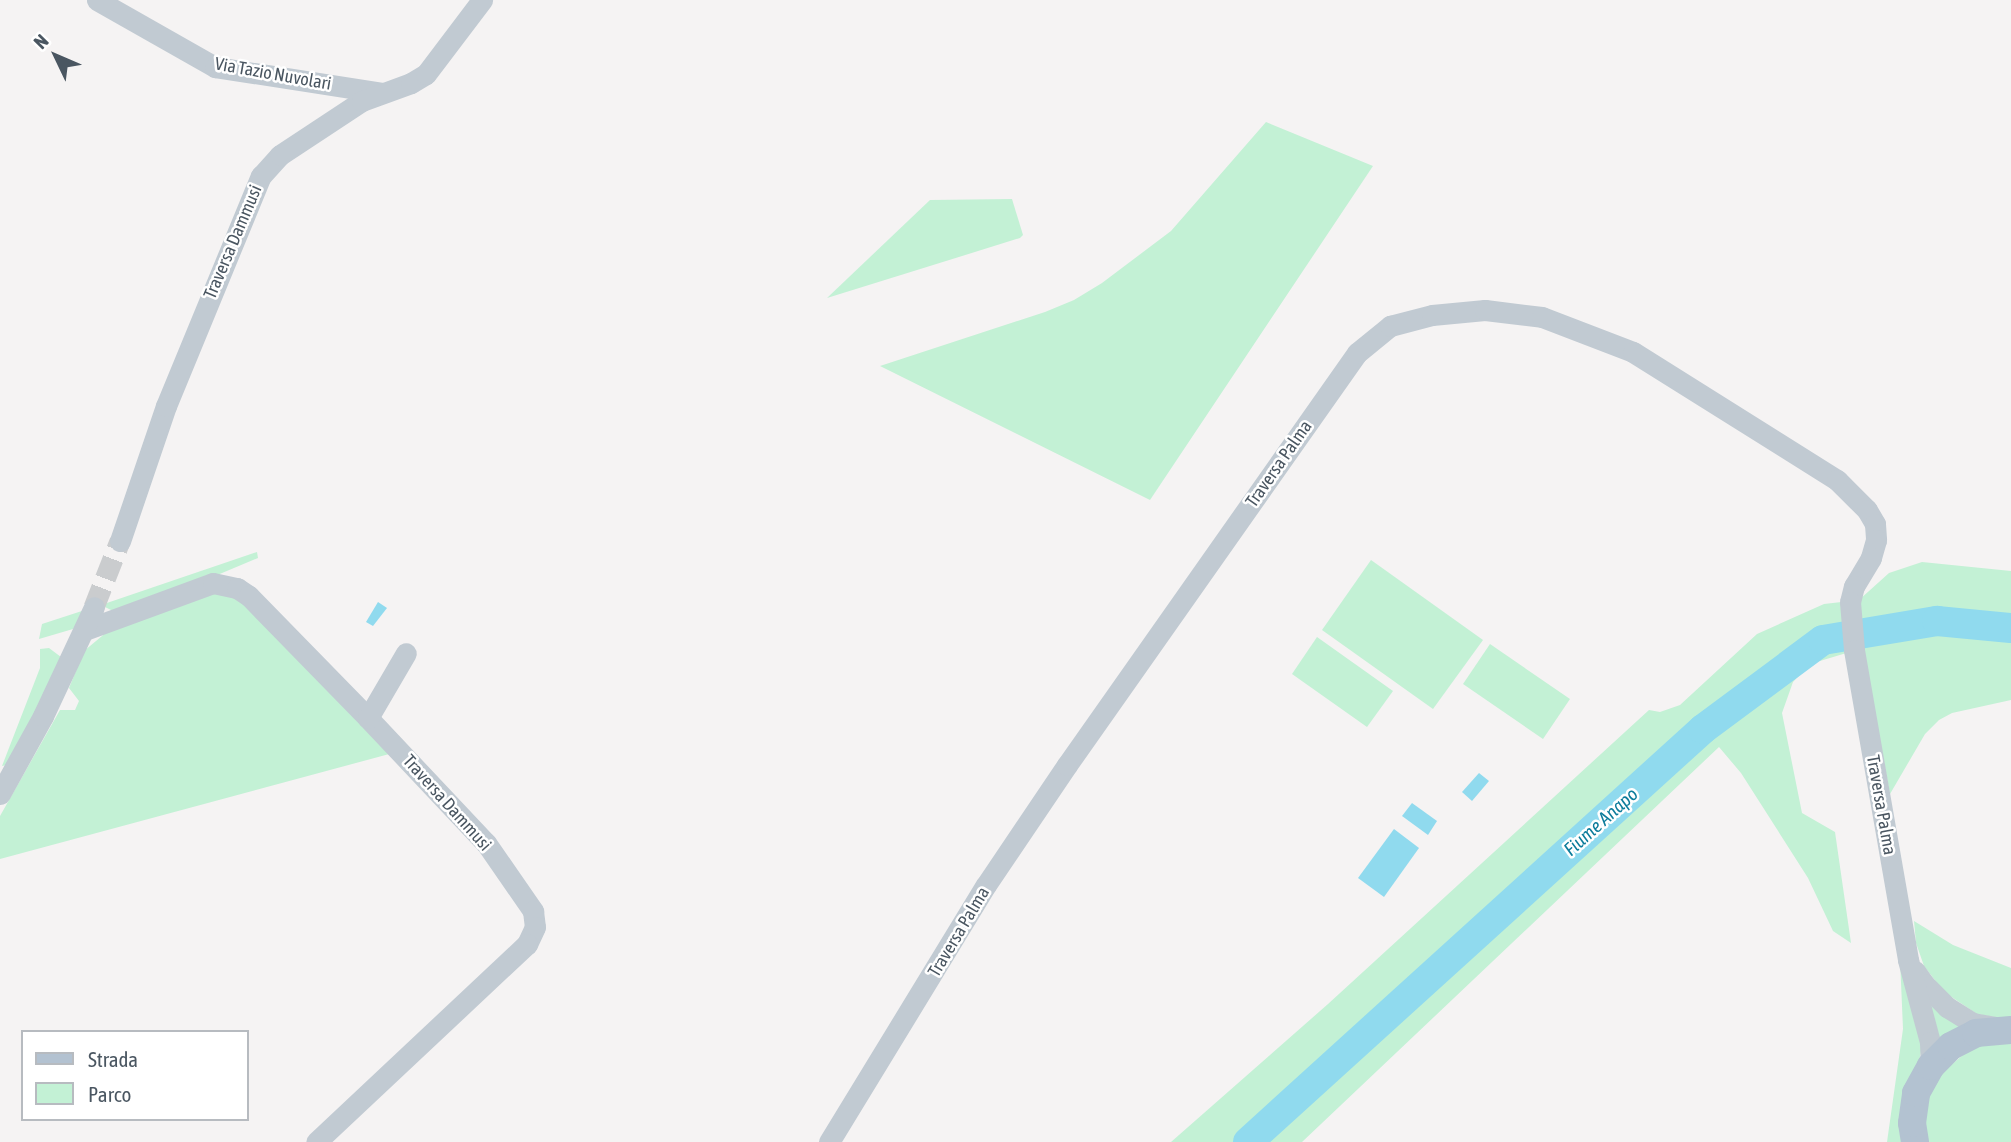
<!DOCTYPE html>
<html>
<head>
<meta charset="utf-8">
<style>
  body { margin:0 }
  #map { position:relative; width:2011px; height:1142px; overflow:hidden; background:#f5f3f3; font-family:"Asap Condensed",sans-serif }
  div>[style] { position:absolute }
  .green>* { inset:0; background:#c3f1d5 }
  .water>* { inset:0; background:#90daee }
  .river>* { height:30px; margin:-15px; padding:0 15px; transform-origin:15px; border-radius:15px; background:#90daee }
  .minor-tunnel>* { height:21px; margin-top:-10.5px; transform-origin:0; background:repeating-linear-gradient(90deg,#caccce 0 21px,transparent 0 31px) }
  .minor>* { height:21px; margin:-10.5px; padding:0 10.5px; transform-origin:10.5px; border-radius:10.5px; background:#c1cad2 }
  .major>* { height:28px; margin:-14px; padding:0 14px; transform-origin:14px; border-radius:14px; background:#b3c2d1 }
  span { translate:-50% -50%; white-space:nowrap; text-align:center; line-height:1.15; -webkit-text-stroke:5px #fff; paint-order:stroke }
  .street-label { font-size:18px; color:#4a5661 }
  .water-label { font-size:19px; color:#0c7c9b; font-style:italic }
  .legend { position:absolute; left:21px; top:1030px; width:228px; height:91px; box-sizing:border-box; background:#fff; border:2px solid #b7bbc0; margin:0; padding:9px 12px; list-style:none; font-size:21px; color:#4a5661 }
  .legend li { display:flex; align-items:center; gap:14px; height:35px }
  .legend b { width:35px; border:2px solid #b7bbc0 }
  .north { position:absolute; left:21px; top:21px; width:70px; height:70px; -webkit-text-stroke:5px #fff; paint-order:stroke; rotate:314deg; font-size:19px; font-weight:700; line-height:28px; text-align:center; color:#4a5661 }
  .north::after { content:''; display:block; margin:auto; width:24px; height:32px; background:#4a5661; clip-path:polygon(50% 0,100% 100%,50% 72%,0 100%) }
</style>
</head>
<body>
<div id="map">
  <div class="green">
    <div style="clip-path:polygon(1266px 122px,1373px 166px,1150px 500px,880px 366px,1045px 312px,1074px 300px,1102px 283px,1171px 231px)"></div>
    <div style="clip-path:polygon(1012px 199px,1023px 235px,1020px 238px,827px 298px,930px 200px)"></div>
    <div style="clip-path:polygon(257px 552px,258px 558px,203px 581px,113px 611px,101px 605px)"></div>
    <div style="clip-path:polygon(1371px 560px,1483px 640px,1433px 709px,1322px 630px)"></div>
    <div style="clip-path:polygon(1922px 562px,2011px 571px,2011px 700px,1952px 713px,1939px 720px,1925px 734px,1890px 794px,1863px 648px,1810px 664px,1793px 682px,1782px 713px,1802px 813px,1835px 832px,1851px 943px,1833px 931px,1808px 878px,1741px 773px,1719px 747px,1302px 1142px,1171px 1142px,1328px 1004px,1649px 710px,1660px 712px,1680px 705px,1757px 634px,1824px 604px,1859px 600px,1889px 573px)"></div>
    <div style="clip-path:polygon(221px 592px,237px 596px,393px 753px,0 859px,0 816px,60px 710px,75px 710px,79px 701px,69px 688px,84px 651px,108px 631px,204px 594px)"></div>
    <div style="clip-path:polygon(88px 609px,73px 629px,39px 639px,42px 624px)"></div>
    <div style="clip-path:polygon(1317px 637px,1393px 691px,1367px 727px,1292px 674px)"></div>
    <div style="clip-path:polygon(1490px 644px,1570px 699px,1543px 739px,1463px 684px)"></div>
    <div style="clip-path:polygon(49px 648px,65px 660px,7px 765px,2px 766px,40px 668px,40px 649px)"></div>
    <div style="clip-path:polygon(1914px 921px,1953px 945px,2011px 968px,2011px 1020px,1977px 1014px,1944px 992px,1924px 966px,1916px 943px)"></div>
    <div style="clip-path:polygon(1900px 959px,1922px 1046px,1904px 1142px,1887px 1142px,1903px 1029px)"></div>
    <div style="clip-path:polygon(1927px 1000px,1965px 1027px,1938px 1044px)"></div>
    <div style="clip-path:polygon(2011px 1038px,2011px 1142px,1923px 1142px,1929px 1084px,1978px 1042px)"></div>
  </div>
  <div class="water">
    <div style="clip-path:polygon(378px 602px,387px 608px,373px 626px,366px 622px)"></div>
    <div style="clip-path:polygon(1479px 773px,1489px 781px,1472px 801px,1462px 792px)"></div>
    <div style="clip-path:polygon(1412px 803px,1437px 821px,1428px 835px,1402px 816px)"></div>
    <div style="clip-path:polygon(1394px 829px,1419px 848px,1384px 897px,1358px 878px)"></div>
  </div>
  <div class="river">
    <div style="left:1248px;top:1142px;width:614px;rotate:-42.23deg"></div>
    <div style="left:1703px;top:729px;width:149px;rotate:-36.6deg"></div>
    <div style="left:1823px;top:640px;width:116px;rotate:-9.5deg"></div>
    <div style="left:1937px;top:621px;width:74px;rotate:5.4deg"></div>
  </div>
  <div class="minor-tunnel">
    <div style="left:94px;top:607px;width:71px;rotate:-68.5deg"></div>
  </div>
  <div class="minor">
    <div style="left:97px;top:0;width:136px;rotate:29.6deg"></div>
    <div style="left:215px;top:67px;width:169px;rotate:8.8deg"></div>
    <div style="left:120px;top:541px;width:143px;rotate:-71.2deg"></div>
    <div style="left:166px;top:406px;width:249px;rotate:-67.6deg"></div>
    <div style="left:261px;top:176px;width:28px;rotate:-48deg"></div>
    <div style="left:280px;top:155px;width:98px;rotate:-33.4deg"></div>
    <div style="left:362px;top:101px;width:52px;rotate:-20.2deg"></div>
    <div style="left:411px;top:83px;width:17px;rotate:-31deg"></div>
    <div style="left:426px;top:74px;width:93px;rotate:-52.9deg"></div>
    <div style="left:85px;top:630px;width:136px;rotate:-20.2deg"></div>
    <div style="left:213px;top:583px;width:25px;rotate:12deg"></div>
    <div style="left:237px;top:588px;width:14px;rotate:34deg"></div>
    <div style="left:249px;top:596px;width:170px;rotate:45.7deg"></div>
    <div style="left:368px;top:718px;width:172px;rotate:46.7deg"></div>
    <div style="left:486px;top:843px;width:83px;rotate:55.3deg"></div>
    <div style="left:533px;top:911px;width:16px;rotate:83deg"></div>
    <div style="left:535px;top:927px;width:19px;rotate:115deg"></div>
    <div style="left:527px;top:944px;width:289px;rotate:136.8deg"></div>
    <div style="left:368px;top:718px;width:75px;rotate:-59.7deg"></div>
    <div style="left:0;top:794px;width:89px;rotate:-61.1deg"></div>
    <div style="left:43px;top:716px;width:120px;rotate:-64.9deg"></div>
    <div style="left:1915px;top:971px;width:16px;rotate:55deg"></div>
    <div style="left:1924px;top:984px;width:33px;rotate:45deg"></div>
    <div style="left:1947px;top:1007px;width:31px;rotate:32deg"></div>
    <div style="left:1973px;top:1023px;width:22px;rotate:10deg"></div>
    <div style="left:829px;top:1142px;width:301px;rotate:-58.6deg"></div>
    <div style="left:986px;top:885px;width:145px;rotate:-56deg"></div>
    <div style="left:1067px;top:765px;width:504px;rotate:-54.86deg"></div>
    <div style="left:1357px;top:353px;width:43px;rotate:-39.3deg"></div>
    <div style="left:1390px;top:326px;width:43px;rotate:-14.7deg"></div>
    <div style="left:1432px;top:315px;width:53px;rotate:-5.4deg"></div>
    <div style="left:1485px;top:310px;width:57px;rotate:7deg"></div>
    <div style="left:1542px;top:317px;width:97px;rotate:21deg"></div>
    <div style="left:1633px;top:352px;width:241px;rotate:32.1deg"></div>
    <div style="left:1837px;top:480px;width:42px;rotate:45deg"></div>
    <div style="left:1867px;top:510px;width:16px;rotate:60deg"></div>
    <div style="left:1875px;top:524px;width:16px;rotate:86deg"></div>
    <div style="left:1876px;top:540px;width:19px;rotate:106deg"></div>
    <div style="left:1871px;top:558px;width:33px;rotate:121deg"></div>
    <div style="left:1854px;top:586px;width:16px;rotate:104deg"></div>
    <div style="left:1850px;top:602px;width:48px;rotate:85.2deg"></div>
    <div style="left:1854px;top:650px;width:315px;rotate:80.1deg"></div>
    <div style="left:1908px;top:960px;width:85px;rotate:75deg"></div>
    <div style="left:1930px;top:1042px;width:24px;rotate:88deg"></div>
  </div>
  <div class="major">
    <div style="left:1915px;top:1142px;width:19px;rotate:-99deg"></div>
    <div style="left:1912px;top:1123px;width:30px;rotate:-82deg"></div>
    <div style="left:1916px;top:1093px;width:31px;rotate:-61deg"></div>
    <div style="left:1931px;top:1066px;width:28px;rotate:-45deg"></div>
    <div style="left:1951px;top:1046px;width:28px;rotate:-27deg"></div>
    <div style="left:1976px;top:1033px;width:35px;rotate:-5deg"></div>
  </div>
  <div class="street-label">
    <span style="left:273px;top:74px;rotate:10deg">Via Tazio Nuvolari</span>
    <span style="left:233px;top:242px;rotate:-67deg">Traversa Dammusi</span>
    <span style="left:1279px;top:464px;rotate:-55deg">Traversa Palma</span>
    <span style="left:447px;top:803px;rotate:48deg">Traversa Dammusi</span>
    <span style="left:1881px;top:805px;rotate:80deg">Traversa Palma</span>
    <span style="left:959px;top:932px;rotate:-59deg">Traversa Palma</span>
  </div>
  <div class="water-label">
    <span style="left:1601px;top:822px;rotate:-42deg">Fiume Anapo</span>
  </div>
  <ul class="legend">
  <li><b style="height:9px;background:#b3c2d1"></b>Strada</li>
  <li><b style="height:19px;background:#c3f1d5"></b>Parco</li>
  </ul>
  <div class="north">N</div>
</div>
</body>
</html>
